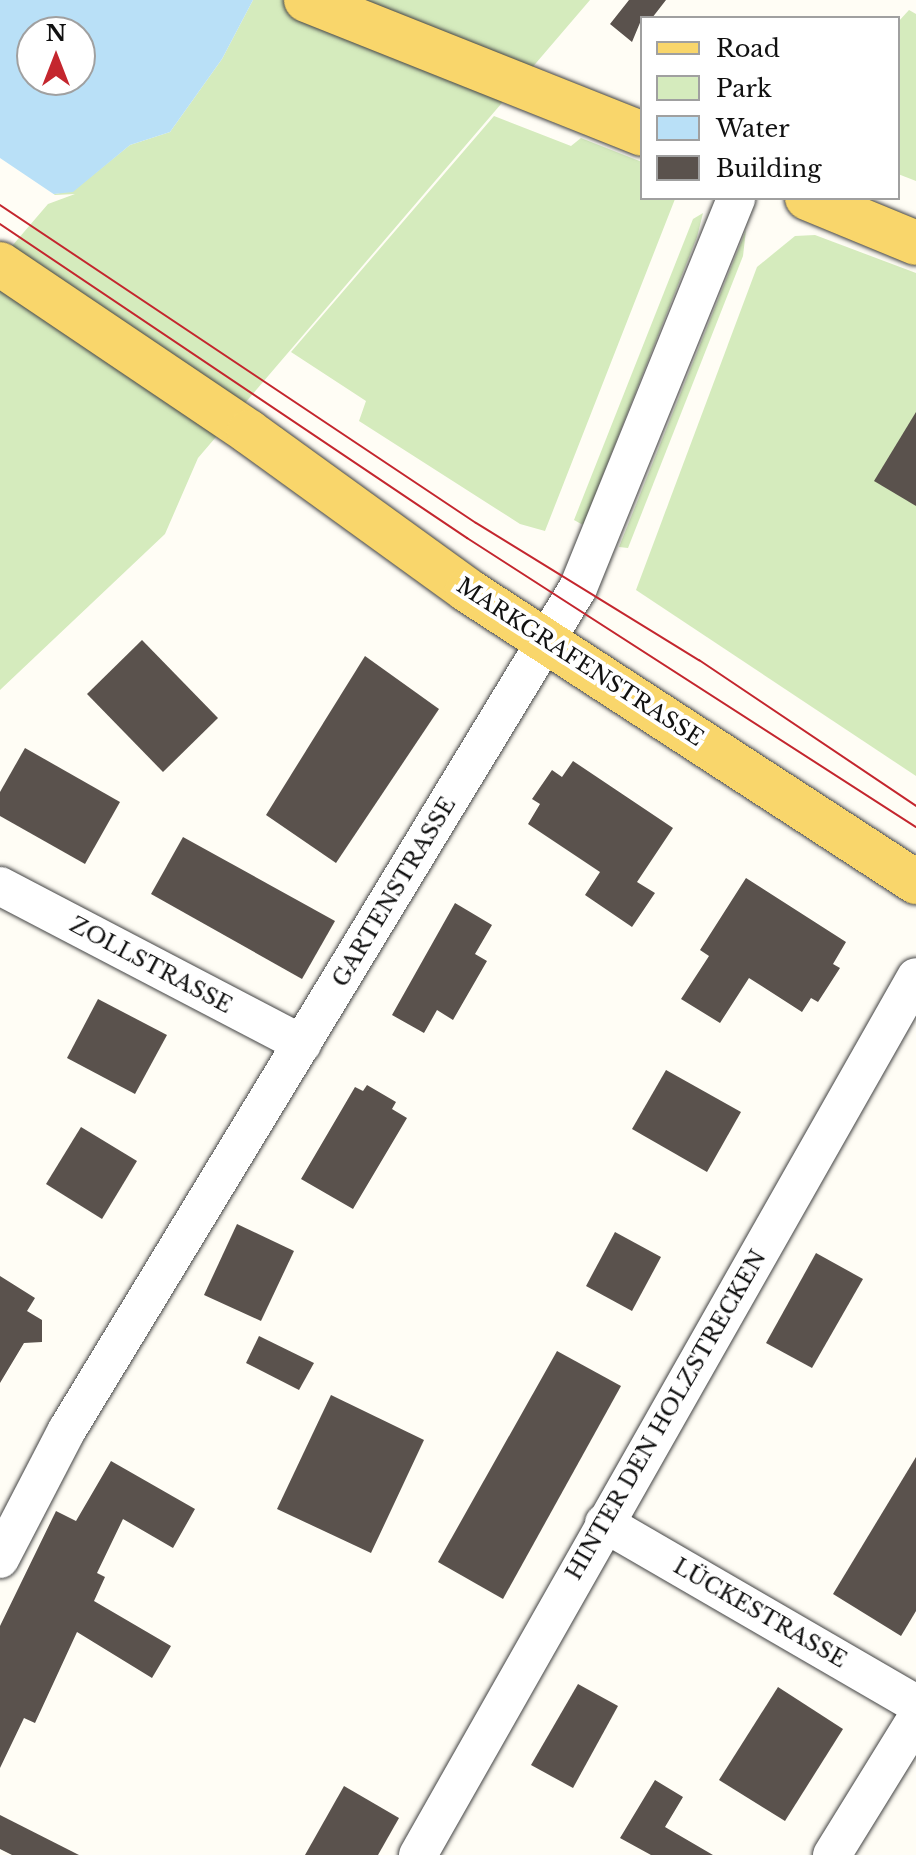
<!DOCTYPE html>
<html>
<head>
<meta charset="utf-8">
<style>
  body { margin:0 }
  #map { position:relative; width:916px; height:1855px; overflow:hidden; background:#fffdf5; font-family:"Libre Baskerville",serif }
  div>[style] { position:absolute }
  .green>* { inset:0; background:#d5ebbd }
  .water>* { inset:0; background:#b9e0f7 }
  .pier>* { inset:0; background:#fffdf5 }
  .building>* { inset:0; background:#5a524d }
  .roads { filter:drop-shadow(0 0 2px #444) drop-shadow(0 0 2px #444) }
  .minor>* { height:38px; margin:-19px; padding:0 19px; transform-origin:19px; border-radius:19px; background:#fff }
  .primary>* { height:44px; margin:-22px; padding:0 22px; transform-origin:22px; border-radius:22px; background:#f9d66b }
  .tram>* { height:2px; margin:-1px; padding:0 1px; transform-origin:1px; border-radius:1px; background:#c4262e }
  span { translate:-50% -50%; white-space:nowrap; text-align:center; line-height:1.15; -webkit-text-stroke:8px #fff; paint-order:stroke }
  .street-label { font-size:22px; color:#111 }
  .legend { position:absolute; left:640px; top:16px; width:260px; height:184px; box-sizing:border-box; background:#fff; border:2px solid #a0a0a0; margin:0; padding:10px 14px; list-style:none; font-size:24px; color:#111 }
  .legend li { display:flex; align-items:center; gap:16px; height:40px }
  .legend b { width:40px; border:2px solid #a0a0a0 }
  .north { position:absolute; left:16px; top:16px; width:80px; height:80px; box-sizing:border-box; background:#fff; border:2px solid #a0a0a0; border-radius:50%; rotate:0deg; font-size:22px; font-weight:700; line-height:32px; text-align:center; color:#111 }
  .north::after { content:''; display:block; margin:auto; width:28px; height:36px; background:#c4262e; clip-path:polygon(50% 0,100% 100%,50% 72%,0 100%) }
</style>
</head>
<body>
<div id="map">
  <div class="green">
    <div style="clip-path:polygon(253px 0,590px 0,198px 458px,165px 534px,0 690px,0 256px,54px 194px,73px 191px,130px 145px,170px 132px,222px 59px)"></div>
    <div style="clip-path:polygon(909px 10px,916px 14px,916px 181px,898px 174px,898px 22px)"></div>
    <div style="clip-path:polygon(494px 116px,571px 146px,581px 138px,642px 162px,642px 198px,675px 199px,545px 531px,520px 524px,359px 421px,366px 401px,291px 352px)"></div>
    <div style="clip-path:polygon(703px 213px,697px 237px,583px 525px,574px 520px,693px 219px)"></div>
    <div style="clip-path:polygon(746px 230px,743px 256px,628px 548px,619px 547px)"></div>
    <div style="clip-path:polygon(815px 235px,916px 273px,916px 776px,636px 590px,757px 267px,795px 236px)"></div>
  </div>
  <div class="water">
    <div style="clip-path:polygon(evenodd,0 0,253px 0,222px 59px,170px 132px,130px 145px,73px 192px,54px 194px,0 256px,0 0,32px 32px,80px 32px,80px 80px,32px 80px,32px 32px)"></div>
  </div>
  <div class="pier">
    <div style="clip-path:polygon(0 158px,55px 195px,75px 194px,48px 204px,0 260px)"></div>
  </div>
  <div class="building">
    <div style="clip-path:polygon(629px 0,666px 0,652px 18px,642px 18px,632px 42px,610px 24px)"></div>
    <div style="clip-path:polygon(916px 412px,916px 506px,874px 481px)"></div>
    <div style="clip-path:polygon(142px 640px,218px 718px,163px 772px,87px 694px)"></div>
    <div style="clip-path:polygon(365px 656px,439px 709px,336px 863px,266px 815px)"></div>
    <div style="clip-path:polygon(25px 748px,120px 802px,85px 864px,0 816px,0 792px)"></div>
    <div style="clip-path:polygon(573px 761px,673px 828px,637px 882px,655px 893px,632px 927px,585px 895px,600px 872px,528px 824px,540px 804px,532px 799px,552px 770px,562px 777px)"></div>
    <div style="clip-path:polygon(183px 837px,335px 921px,302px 979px,151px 894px)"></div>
    <div style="clip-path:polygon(746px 878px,846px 942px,833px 964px,840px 968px,818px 1002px,811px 998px,802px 1012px,749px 978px,720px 1023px,681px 999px,709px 956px,700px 950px)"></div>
    <div style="clip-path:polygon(455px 903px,492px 925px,475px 954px,487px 961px,453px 1020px,437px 1010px,424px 1033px,392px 1015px)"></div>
    <div style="clip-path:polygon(98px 999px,167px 1035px,135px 1094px,67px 1058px)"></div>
    <div style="clip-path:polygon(666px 1070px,741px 1112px,707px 1172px,632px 1129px)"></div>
    <div style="clip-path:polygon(367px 1085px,396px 1102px,392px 1109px,407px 1118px,353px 1209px,301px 1179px,355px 1087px,363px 1091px)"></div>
    <div style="clip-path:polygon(81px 1127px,137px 1161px,102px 1219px,46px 1184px)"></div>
    <div style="clip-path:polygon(237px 1224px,294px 1251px,261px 1321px,204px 1295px)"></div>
    <div style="clip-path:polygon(615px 1232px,661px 1257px,632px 1311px,586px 1286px)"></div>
    <div style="clip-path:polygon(816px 1253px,863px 1279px,812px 1368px,766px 1343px)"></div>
    <div style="clip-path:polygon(0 1276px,35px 1298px,27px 1311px,42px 1320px,42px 1342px,24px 1343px,0 1383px)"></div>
    <div style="clip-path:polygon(259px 1336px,314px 1363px,299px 1390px,246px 1363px)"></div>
    <div style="clip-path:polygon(557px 1351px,621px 1386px,503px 1599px,438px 1562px)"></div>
    <div style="clip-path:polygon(331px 1395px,424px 1440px,371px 1553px,277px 1509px)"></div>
    <div style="clip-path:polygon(916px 1457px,916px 1611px,901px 1636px,833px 1594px)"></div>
    <div style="clip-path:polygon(111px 1461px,195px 1509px,173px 1548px,123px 1519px,97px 1573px,105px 1577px,94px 1601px,171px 1646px,152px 1678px,77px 1632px,35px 1723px,24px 1718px,0 1768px,0 1626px,56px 1511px,76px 1521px)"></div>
    <div style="clip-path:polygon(578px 1684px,618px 1706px,573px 1788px,531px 1765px)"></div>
    <div style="clip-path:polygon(778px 1687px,843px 1729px,785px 1821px,719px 1780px)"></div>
    <div style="clip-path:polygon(655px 1780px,683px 1797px,665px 1827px,713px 1855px,651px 1855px,620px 1838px)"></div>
    <div style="clip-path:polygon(344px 1786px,399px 1818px,378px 1855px,305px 1855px)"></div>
    <div style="clip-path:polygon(0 1815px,79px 1855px,12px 1855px,0 1849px)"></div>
  </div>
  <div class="roads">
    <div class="minor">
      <div style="left:0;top:886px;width:341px;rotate:27.6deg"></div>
      <div style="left:604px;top:1523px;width:361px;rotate:30.1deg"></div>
      <div style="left:0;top:1559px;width:145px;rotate:-62.6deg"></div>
      <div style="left:67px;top:1430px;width:985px;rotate:-58.75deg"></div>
      <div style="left:578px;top:588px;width:421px;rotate:-67.9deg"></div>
      <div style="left:418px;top:1855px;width:1009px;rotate:-60.44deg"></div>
      <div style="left:832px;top:1855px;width:160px;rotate:-58.3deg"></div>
    </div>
    <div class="primary">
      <div style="left:306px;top:0;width:362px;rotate:21.7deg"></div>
      <div style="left:807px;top:198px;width:118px;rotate:22.4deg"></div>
      <div style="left:0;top:264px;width:300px;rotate:34deg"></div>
      <div style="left:249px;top:432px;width:269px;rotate:35.9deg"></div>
      <div style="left:467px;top:590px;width:536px;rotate:33.04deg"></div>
    </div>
  </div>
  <div class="tram">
    <div style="left:0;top:205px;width:572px;rotate:33.75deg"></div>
    <div style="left:476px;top:523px;width:262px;rotate:31.6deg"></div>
    <div style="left:699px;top:660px;width:262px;rotate:33.9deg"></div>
    <div style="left:0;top:224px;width:563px;rotate:33.92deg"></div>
    <div style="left:467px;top:538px;width:534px;rotate:32.77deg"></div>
  </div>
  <div class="street-label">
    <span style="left:580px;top:662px;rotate:33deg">MARKGRAFENSTRASSE</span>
    <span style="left:394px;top:892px;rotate:-59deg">GARTENSTRASSE</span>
    <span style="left:151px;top:965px;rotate:28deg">ZOLLSTRASSE</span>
    <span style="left:666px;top:1415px;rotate:-60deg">HINTER DEN HOLZSTRECKEN</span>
    <span style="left:760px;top:1613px;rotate:30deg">LÜCKESTRASSE</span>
  </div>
  <ul class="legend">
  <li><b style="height:10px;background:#f9d66b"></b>Road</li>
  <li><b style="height:22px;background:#d5ebbd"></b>Park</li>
  <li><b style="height:22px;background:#b9e0f7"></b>Water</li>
  <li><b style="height:22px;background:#5a524d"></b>Building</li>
  </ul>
  <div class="north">N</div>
</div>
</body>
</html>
